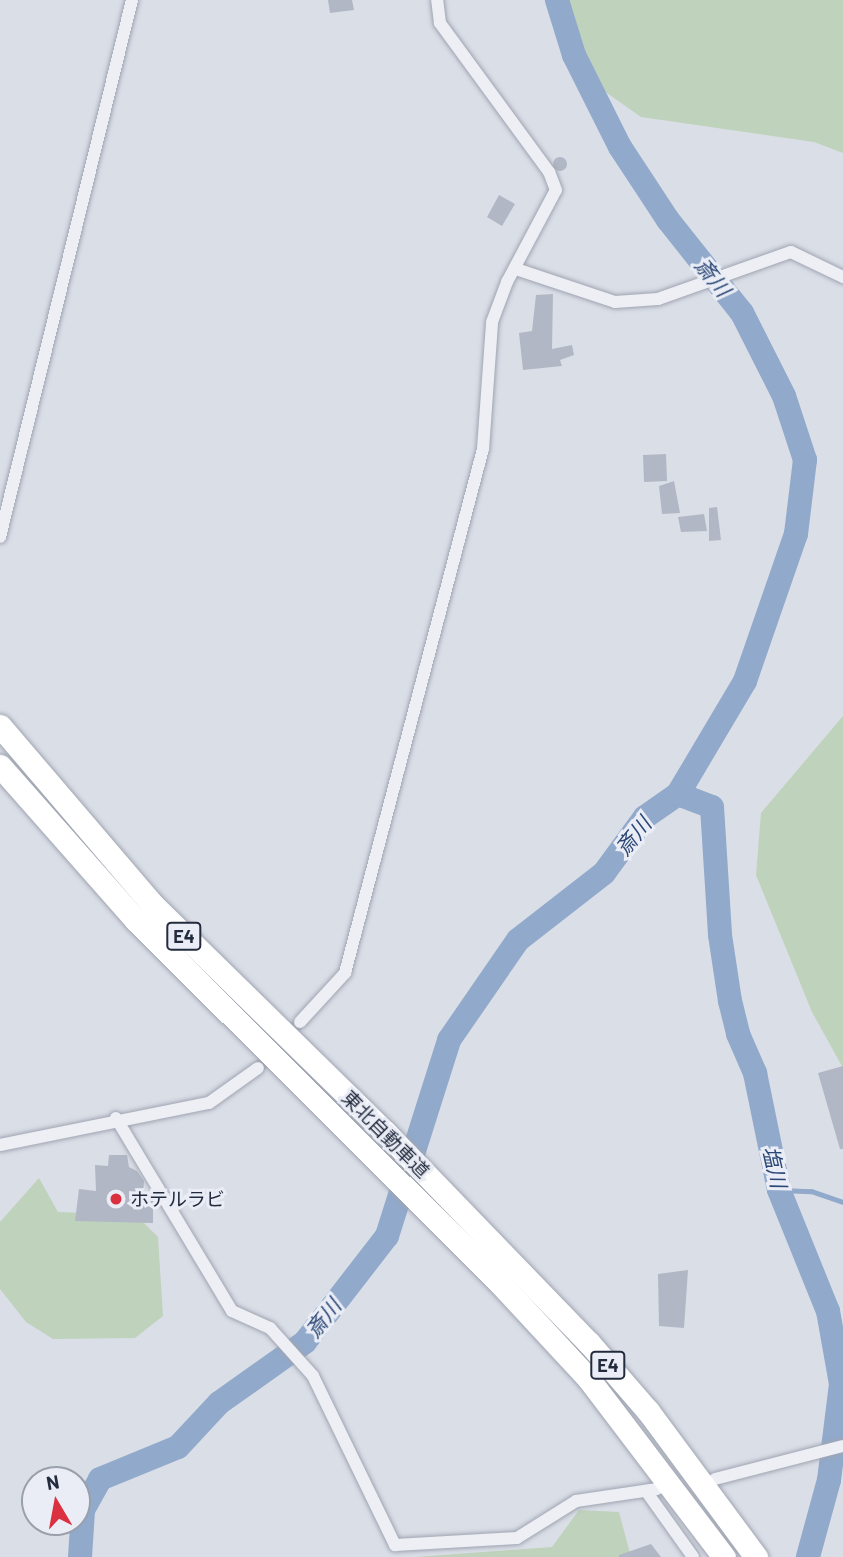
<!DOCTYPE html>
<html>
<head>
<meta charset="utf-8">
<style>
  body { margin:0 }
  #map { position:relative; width:843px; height:1557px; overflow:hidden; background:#dadee7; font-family:Barlow,"Noto Sans JP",sans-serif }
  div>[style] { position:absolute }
  .green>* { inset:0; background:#bfd2bb }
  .stream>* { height:4.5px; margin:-2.25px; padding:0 2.25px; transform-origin:2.25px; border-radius:2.25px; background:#91a9cb }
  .river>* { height:24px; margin:-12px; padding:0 12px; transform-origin:12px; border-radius:12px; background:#91a9cb }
  .building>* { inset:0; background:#b1b7c4 }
  .round { border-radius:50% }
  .street-tunnel>* { height:12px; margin-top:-6px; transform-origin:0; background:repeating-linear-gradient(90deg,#b5bac5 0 12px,transparent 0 18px) }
  .roads { filter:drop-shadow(0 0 2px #9fa5b1) drop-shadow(0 0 2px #9fa5b1) }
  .street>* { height:12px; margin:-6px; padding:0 6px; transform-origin:6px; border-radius:6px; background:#edeff5 }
  .highway>* { height:23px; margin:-11.5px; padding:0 11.5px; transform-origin:11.5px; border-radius:11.5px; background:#fff }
  .dots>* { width:19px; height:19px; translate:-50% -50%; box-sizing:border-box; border:4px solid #eaedf5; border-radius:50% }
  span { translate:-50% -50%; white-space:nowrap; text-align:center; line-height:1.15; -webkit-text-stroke:6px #eaedf5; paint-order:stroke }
  .shield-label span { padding:2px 5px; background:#eaedf5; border:2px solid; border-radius:5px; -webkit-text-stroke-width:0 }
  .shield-label { font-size:18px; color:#232b3e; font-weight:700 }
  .street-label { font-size:19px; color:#232b3e }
  .poi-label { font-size:19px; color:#232b3e }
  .left { translate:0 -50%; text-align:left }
  .water-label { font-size:21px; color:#2a4776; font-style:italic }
  .north { position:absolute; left:21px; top:1466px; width:70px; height:70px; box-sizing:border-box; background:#eaedf5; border:2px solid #9a9fac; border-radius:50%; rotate:350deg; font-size:19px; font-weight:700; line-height:28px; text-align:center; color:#232b3e }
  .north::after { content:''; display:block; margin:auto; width:24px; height:32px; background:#db303f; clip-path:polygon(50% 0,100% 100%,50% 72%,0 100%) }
</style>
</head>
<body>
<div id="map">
  <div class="green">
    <div style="clip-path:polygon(552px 0,843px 0,843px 153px,814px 142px,641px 117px,590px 81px)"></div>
    <div style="clip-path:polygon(843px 716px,843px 1068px,812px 1012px,756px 875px,761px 813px)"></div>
    <div style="clip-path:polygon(39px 1178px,58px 1212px,136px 1215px,158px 1237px,163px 1316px,135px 1338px,53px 1339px,26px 1322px,0 1289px,0 1222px)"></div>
    <div style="clip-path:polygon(579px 1510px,619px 1512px,631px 1557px,416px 1557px,552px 1547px)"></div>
  </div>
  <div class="stream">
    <div style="left:779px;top:1190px;width:32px;rotate:2deg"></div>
    <div style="left:811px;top:1191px;width:34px;rotate:19deg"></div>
  </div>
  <div class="river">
    <div style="left:678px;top:794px;width:36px;rotate:21deg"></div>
    <div style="left:712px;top:807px;width:128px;rotate:86.4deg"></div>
    <div style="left:720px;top:935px;width:67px;rotate:81.4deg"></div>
    <div style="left:730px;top:1001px;width:34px;rotate:76deg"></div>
    <div style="left:738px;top:1034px;width:43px;rotate:66.4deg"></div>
    <div style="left:755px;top:1073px;width:119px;rotate:78.4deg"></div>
    <div style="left:779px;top:1190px;width:131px;rotate:68deg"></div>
    <div style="left:828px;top:1311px;width:74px;rotate:79.9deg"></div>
    <div style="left:841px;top:1384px;width:97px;rotate:97.1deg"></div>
    <div style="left:829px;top:1480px;width:80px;rotate:105.3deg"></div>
    <div style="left:80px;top:1557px;width:47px;rotate:-86.3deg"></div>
    <div style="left:83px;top:1510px;width:35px;rotate:-61deg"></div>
    <div style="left:100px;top:1479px;width:84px;rotate:-22.3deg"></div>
    <div style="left:178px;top:1447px;width:60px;rotate:-47deg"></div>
    <div style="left:219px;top:1403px;width:105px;rotate:-35.3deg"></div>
    <div style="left:305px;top:1342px;width:134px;rotate:-52.3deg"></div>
    <div style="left:387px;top:1236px;width:206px;rotate:-72.4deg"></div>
    <div style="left:449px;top:1040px;width:121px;rotate:-55.4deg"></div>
    <div style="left:518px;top:940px;width:109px;rotate:-37.9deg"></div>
    <div style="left:604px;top:873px;width:69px;rotate:-53.8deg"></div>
    <div style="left:645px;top:817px;width:40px;rotate:-34.9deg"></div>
    <div style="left:678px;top:794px;width:131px;rotate:-59.3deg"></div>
    <div style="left:745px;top:681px;width:156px;rotate:-70.9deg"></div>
    <div style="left:796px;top:534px;width:75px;rotate:-83.1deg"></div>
    <div style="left:805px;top:460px;width:67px;rotate:-108.2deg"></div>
    <div style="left:784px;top:396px;width:93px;rotate:-116.8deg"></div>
    <div style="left:742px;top:313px;width:119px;rotate:-128.5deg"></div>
    <div style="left:668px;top:220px;width:87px;rotate:-123.3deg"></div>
    <div style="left:620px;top:147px;width:103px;rotate:-116.6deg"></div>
    <div style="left:574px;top:55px;width:58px;rotate:-107.2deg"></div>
  </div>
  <div class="building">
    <div style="clip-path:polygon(328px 0,352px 0,354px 10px,330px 13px)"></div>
    <div class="round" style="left:553px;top:157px;width:14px;height:14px"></div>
    <div style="clip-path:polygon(499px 195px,515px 204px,502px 226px,487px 217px)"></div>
    <div style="clip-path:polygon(553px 294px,552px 349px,572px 345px,574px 355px,560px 360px,562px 366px,523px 370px,519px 333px,532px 331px,536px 295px)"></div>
    <div style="clip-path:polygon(666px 454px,667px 481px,644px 482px,643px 455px)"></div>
    <div style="clip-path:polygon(674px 481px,680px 513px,662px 514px,659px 486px)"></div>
    <div style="clip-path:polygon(717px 507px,721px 540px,709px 541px,709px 508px)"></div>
    <div style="clip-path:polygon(704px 514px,707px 531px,681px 532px,678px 517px)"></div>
    <div style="clip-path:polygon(843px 1066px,843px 1149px,840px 1149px,818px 1073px)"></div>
    <div style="clip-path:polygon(109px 1155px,127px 1155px,129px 1167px,137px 1171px,144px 1181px,143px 1196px,153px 1197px,153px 1223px,75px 1221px,79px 1189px,96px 1191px,95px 1165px,108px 1166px)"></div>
    <div style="clip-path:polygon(688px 1270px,684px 1328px,659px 1326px,658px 1274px)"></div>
    <div style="clip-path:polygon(651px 1544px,661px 1557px,619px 1557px,619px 1555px)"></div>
  </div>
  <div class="street-tunnel">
    <div style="left:258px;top:1068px;width:62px;rotate:-47.6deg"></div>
  </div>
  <div class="roads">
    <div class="street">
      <div style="left:516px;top:269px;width:104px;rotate:18.4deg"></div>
      <div style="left:615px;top:302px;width:43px;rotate:-4deg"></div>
      <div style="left:658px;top:299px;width:141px;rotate:-19.5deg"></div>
      <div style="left:791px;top:252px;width:58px;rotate:25.7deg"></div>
      <div style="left:0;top:537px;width:553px;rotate:-76.19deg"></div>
      <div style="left:300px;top:1022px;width:67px;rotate:-47.4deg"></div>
      <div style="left:345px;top:973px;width:542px;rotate:-75.25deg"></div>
      <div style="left:483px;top:449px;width:127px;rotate:-85.9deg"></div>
      <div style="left:492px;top:322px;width:43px;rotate:-69.4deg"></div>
      <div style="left:507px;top:282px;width:104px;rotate:-62deg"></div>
      <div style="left:556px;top:190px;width:19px;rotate:-111deg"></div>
      <div style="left:549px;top:172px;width:185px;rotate:-126.2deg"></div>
      <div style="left:440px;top:23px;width:23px;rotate:-97deg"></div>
      <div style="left:116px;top:1118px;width:225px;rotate:59deg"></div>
      <div style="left:232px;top:1311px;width:42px;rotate:24.1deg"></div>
      <div style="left:270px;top:1328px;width:64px;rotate:48.1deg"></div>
      <div style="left:313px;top:1376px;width:188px;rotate:64.1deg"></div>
      <div style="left:0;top:1145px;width:213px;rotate:-11.4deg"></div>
      <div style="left:209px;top:1103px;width:60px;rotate:-35.5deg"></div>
      <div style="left:715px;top:1479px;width:132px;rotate:-14.5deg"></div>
      <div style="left:646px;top:1491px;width:81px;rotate:54.5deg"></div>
      <div style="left:395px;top:1545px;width:122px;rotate:-3.3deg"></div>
      <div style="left:517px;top:1538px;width:70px;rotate:-32.1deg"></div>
      <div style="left:576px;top:1501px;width:82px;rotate:-8.4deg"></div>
    </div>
    <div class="highway">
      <div style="left:0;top:726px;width:234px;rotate:49.5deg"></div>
      <div style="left:152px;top:904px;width:326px;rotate:44.4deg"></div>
      <div style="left:385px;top:1132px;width:293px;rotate:46deg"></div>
      <div style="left:589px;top:1343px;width:90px;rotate:49.1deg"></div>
      <div style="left:648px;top:1411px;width:182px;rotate:53.5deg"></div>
      <div style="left:0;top:766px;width:205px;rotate:48.6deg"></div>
      <div style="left:136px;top:920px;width:513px;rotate:44.92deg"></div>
      <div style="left:499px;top:1282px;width:131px;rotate:47.2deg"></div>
      <div style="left:588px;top:1378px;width:225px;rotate:52.8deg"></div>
    </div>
  </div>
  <div class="dots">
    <div style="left:116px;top:1199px;background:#db303f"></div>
  </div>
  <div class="shield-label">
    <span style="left:184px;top:936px">E4</span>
    <span style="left:608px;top:1365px">E4</span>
  </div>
  <div class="street-label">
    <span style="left:386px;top:1134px;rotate:45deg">東北自動車道</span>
  </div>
  <div class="poi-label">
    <span class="left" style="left:130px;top:1199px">ホテルラビ</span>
  </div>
  <div class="water-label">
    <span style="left:713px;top:277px;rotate:51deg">斎川</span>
    <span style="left:633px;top:836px;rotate:-51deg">斎川</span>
    <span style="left:775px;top:1167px;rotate:77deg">塩川</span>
    <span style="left:323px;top:1318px;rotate:-52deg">斎川</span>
  </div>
  <div class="north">N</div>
</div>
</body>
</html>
